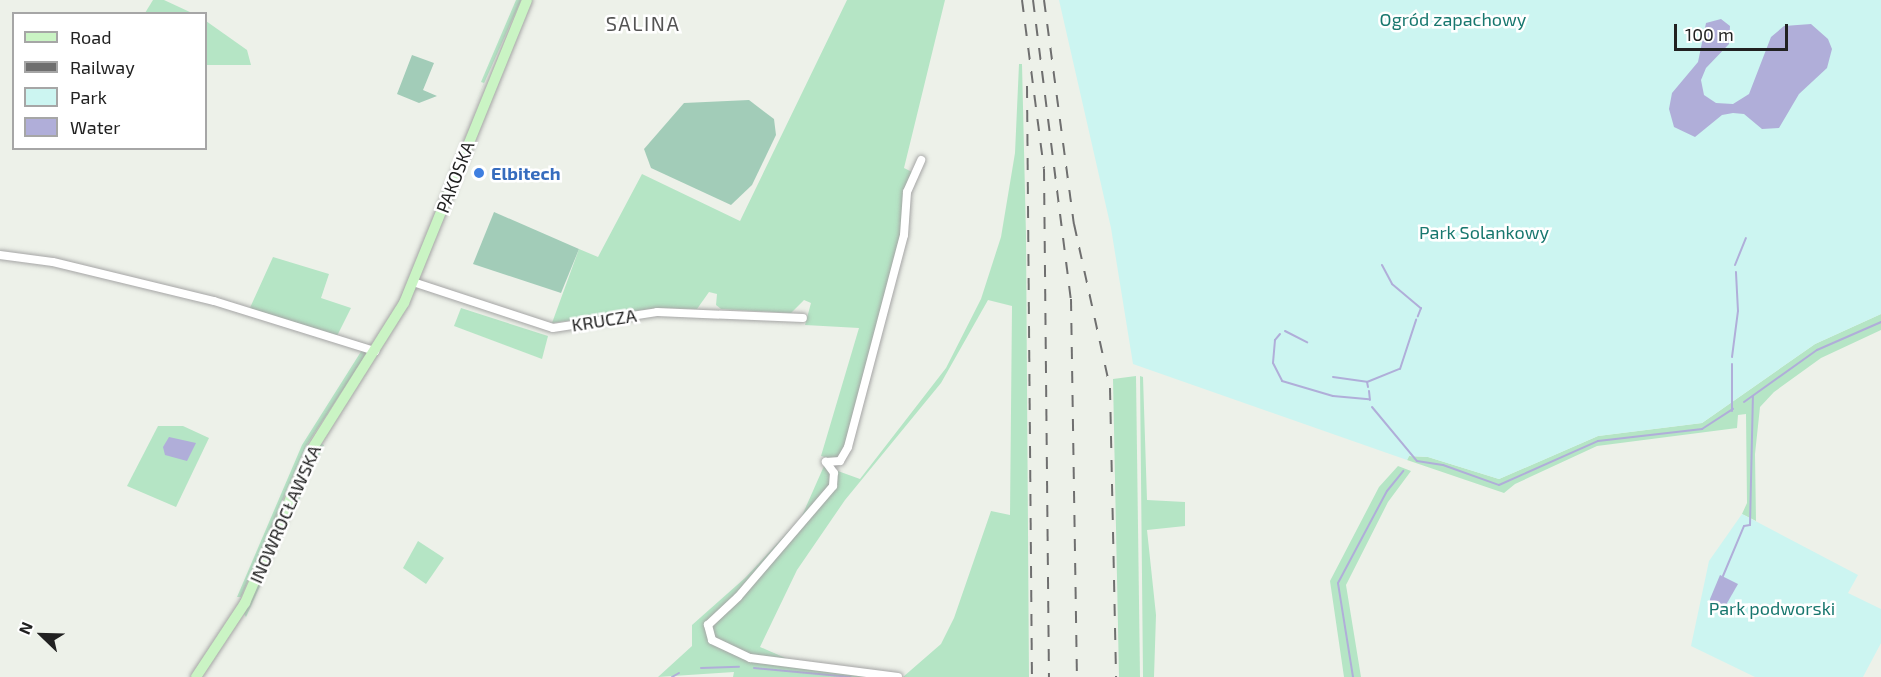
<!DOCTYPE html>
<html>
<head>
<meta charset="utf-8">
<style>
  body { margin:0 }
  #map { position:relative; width:1881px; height:677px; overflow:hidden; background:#edf1e9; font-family:"Exo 2",sans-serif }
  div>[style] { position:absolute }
  .grass>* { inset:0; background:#b5e5c5 }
  .forest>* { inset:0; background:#a2ccb8 }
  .park>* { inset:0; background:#ccf5f1 }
  .water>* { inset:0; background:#b0aed9 }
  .stream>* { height:2px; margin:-1px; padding:0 1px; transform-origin:1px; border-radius:1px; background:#b0aed9 }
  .roads { filter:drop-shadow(0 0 2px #a5a5a5) drop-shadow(0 0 2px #a5a5a5) }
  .street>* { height:8px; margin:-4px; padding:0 4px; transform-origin:4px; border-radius:4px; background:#fff }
  .secondary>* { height:10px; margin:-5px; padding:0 5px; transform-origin:5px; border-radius:5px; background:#caf4c4 }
  .rail>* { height:2px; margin-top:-1px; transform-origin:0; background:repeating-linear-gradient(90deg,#6f6f6f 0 12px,transparent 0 24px) }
  .dots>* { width:16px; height:16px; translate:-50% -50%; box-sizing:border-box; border:3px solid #fff; border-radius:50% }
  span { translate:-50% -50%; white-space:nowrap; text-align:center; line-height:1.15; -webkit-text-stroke:5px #fff; paint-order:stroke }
  .park-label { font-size:18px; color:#17776e }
  .shop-label { font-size:18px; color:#366cbe; font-weight:700 }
  .left { translate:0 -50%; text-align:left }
  .street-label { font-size:18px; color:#212121 }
  .neighbourhood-label { font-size:20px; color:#545454; letter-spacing:1.5px }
  .legend { position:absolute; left:12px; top:12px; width:195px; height:138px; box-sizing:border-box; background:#fff; border:2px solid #a6a6a6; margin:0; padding:8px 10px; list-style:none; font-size:18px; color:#212121 }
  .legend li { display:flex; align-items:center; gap:12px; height:30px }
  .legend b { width:30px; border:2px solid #a6a6a6 }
  .north { position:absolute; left:12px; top:605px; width:60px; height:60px; -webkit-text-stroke:4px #fff; paint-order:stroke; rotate:293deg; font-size:16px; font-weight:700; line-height:24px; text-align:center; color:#212121 }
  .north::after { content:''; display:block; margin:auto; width:21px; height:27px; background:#212121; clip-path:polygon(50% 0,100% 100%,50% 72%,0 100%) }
  .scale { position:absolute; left:1674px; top:24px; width:114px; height:27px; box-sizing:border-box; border:3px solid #212121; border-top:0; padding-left:8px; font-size:18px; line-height:21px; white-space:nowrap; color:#212121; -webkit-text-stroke:4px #fff; paint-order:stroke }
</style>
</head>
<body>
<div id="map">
  <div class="grass">
    <div style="clip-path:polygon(153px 0,164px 0,192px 13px,145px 13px)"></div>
    <div style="clip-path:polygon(516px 0,521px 0,474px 106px,484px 83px,481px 82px)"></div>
    <div style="clip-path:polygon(847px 0,945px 0,904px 168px,912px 172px,902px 229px,845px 447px,835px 460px,821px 456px,859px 328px,805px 325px,811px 303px,804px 300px,791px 313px,721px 309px,716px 305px,717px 294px,709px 292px,697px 309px,657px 308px,552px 323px,579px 249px,598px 257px,642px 174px,740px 221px)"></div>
    <div style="clip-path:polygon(206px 21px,247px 50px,251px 65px,206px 65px)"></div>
    <div style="clip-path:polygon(1019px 64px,1022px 64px,1026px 236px,1029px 677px,903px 677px,941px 644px,954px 618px,991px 511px,1010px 515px,1012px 306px,988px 300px,941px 383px,845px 500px,797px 570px,760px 647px,790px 660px,887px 677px,733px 677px,734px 672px,658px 677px,692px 646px,692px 625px,745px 578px,801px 518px,824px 466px,860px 479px,946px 368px,981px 299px,1001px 237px,1015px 153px)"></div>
    <div style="clip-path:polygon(273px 257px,329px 274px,321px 298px,351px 308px,337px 336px,249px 310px)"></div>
    <div style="clip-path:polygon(461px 308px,548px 336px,542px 359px,454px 326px)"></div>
    <div style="clip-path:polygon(1881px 314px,1881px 330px,1821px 358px,1774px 392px,1760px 407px,1755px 454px,1756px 521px,1742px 514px,1747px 503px,1746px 414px,1738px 415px,1737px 428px,1597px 446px,1515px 484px,1504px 493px,1407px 460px,1409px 456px,1428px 457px,1499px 479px,1598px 436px,1702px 423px,1815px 344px)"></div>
    <div style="clip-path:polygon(362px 350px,367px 353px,306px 446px,241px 597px,237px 597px,302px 445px)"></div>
    <div style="clip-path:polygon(1136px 376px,1140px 677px,1119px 677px,1113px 379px)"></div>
    <div style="clip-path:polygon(1140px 376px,1143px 377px,1147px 500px,1185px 502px,1185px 526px,1147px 530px,1156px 615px,1154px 677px,1143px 677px)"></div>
    <div style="clip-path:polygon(158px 426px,183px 426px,209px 438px,176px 507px,127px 486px)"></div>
    <div style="clip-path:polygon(320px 443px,324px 445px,246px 617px,244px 614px)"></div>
    <div style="clip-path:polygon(1398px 466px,1411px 471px,1388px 502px,1346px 585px,1361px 677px,1344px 677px,1330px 581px,1379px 487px)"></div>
    <div style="clip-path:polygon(418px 541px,444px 558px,426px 584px,403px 568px)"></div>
  </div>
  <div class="forest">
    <div style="clip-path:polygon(412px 55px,434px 63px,423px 90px,437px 96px,419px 103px,397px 94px)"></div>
    <div style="clip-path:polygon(749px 100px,774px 119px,776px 135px,752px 185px,731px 205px,651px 168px,644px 149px,684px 103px)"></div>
    <div style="clip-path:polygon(494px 212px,579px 249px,561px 293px,473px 264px)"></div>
  </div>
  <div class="park">
    <div style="clip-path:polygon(1059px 0,1881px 0,1881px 314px,1815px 344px,1702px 423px,1598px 436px,1499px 479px,1428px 457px,1409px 456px,1407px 460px,1133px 364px,1111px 228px)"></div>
    <div style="clip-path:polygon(1742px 514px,1858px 575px,1848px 593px,1881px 609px,1881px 643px,1863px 677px,1755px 677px,1691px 646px,1709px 561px)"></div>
  </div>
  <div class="water">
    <div style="clip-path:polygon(1721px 19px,1730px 26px,1729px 44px,1706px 68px,1701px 80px,1704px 95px,1716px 103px,1733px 104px,1749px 94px,1771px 37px,1784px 26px,1811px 24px,1828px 39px,1832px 49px,1827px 68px,1799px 94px,1779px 128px,1762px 129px,1744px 114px,1733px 113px,1722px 115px,1695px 137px,1674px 127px,1669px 109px,1672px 93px,1698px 62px,1706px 23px)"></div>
    <div style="clip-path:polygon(169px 437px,196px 443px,187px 461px,165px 455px,163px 447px)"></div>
    <div style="clip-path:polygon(1720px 575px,1738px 584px,1722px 612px,1710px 606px,1710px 599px)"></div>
  </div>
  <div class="stream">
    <div style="left:1382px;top:265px;width:21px;rotate:62deg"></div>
    <div style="left:1392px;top:284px;width:38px;rotate:40deg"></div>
    <div style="left:1421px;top:308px;width:9px;rotate:111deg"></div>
    <div style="left:1735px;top:265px;width:29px;rotate:-68deg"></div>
    <div style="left:1285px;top:331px;width:25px;rotate:27deg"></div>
    <div style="left:1280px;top:334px;width:8px;rotate:130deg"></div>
    <div style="left:1275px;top:340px;width:23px;rotate:95deg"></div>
    <div style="left:1273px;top:363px;width:20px;rotate:63deg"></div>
    <div style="left:1282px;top:381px;width:53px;rotate:16.4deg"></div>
    <div style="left:1333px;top:396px;width:36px;rotate:5deg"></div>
    <div style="left:1732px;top:357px;width:46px;rotate:-82.6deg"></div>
    <div style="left:1738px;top:311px;width:39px;rotate:-93deg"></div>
    <div style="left:1732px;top:364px;width:47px;rotate:90deg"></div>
    <div style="left:1333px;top:377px;width:34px;rotate:8deg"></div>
    <div style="left:1368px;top:387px;width:5px;rotate:-101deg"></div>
    <div style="left:1367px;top:382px;width:35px;rotate:-22deg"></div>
    <div style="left:1400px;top:369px;width:52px;rotate:-71.9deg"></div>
    <div style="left:1369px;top:391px;width:9px;rotate:84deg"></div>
    <div style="left:1744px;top:402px;width:90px;rotate:-35.5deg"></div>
    <div style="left:1817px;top:350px;width:70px;rotate:-23.6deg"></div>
    <div style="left:1372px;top:407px;width:70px;rotate:50.2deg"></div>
    <div style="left:1417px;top:461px;width:26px;rotate:9deg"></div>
    <div style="left:1443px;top:465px;width:59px;rotate:19.7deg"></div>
    <div style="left:1499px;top:485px;width:108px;rotate:-24deg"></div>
    <div style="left:1598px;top:441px;width:105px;rotate:-6.6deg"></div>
    <div style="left:1702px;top:429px;width:37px;rotate:-33deg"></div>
    <div style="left:1723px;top:576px;width:54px;rotate:-67.2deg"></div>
    <div style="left:1744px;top:526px;width:6px;rotate:-9deg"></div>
    <div style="left:1750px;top:525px;width:129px;rotate:-88.7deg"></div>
    <div style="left:701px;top:668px;width:38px;rotate:-2deg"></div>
    <div style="left:754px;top:668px;width:97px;rotate:5.3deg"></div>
    <div style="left:672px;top:677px;width:8px;rotate:-30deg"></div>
    <div style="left:1353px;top:677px;width:95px;rotate:-99.1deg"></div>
    <div style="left:1338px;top:583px;width:104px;rotate:-62deg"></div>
    <div style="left:1387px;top:491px;width:26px;rotate:-51deg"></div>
  </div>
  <div class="roads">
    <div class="street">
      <div style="left:0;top:255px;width:53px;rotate:7.5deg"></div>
      <div style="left:53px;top:262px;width:166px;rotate:13.6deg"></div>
      <div style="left:214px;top:301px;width:169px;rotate:17.3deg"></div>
      <div style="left:413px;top:282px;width:147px;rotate:18.2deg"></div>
      <div style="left:553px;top:328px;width:105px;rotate:-8.7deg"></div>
      <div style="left:657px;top:312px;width:146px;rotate:2.4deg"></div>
      <div style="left:898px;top:677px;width:149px;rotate:-172.7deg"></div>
      <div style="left:750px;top:658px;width:42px;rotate:-154.7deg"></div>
      <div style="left:712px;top:640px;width:16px;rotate:-105deg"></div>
      <div style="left:708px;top:625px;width:41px;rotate:-43deg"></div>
      <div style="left:738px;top:597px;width:146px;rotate:-49.4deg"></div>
      <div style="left:833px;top:486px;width:13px;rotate:-86deg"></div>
      <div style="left:834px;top:473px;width:14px;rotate:-126deg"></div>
      <div style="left:826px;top:462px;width:14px;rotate:-4deg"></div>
      <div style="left:840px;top:461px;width:16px;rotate:-60deg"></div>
      <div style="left:848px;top:447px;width:219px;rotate:-75.2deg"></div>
      <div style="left:904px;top:235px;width:43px;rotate:-86deg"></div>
      <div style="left:907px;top:192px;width:35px;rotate:-66deg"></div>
    </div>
    <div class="secondary">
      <div style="left:196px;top:677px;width:89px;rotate:-56.5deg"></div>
      <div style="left:245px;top:603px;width:168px;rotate:-66.5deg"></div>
      <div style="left:312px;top:449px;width:173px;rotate:-57.8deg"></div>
      <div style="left:404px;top:303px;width:327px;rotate:-67.9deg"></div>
    </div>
  </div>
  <div class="rail">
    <div style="left:1022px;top:0;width:170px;rotate:82.6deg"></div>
    <div style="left:1044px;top:169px;width:508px;rotate:89.44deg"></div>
    <div style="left:1033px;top:0;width:301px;rotate:82.8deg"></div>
    <div style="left:1071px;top:299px;width:378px;rotate:89.1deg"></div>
    <div style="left:1044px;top:0;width:226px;rotate:82.4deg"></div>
    <div style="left:1074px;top:224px;width:168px;rotate:77.6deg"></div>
    <div style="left:1110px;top:388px;width:289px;rotate:88.8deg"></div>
    <div style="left:1027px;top:86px;width:591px;rotate:89.52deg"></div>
  </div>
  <div class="dots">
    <div style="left:479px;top:173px;background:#3f7fe0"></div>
  </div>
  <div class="park-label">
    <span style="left:1453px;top:19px">Ogród zapachowy</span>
    <span style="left:1484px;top:232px">Park Solankowy</span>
    <span style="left:1772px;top:608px">Park podworski</span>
  </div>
  <div class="shop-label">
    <span class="left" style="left:491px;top:173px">Elbitech</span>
  </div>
  <div class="street-label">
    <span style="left:455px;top:177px;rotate:-69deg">PAKOSKA</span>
    <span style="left:604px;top:320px;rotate:-9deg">KRUCZA</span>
    <span style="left:285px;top:514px;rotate:-66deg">INOWROCŁAWSKA</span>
  </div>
  <div class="neighbourhood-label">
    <span style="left:643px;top:23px">SALINA</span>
  </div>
  <ul class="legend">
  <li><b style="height:8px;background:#caf4c4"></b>Road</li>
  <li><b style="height:8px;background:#6f6f6f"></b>Railway</li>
  <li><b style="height:16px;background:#ccf5f1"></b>Park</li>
  <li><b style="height:16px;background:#b0aed9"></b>Water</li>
  </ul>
  <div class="north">N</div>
  <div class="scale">100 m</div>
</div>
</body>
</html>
